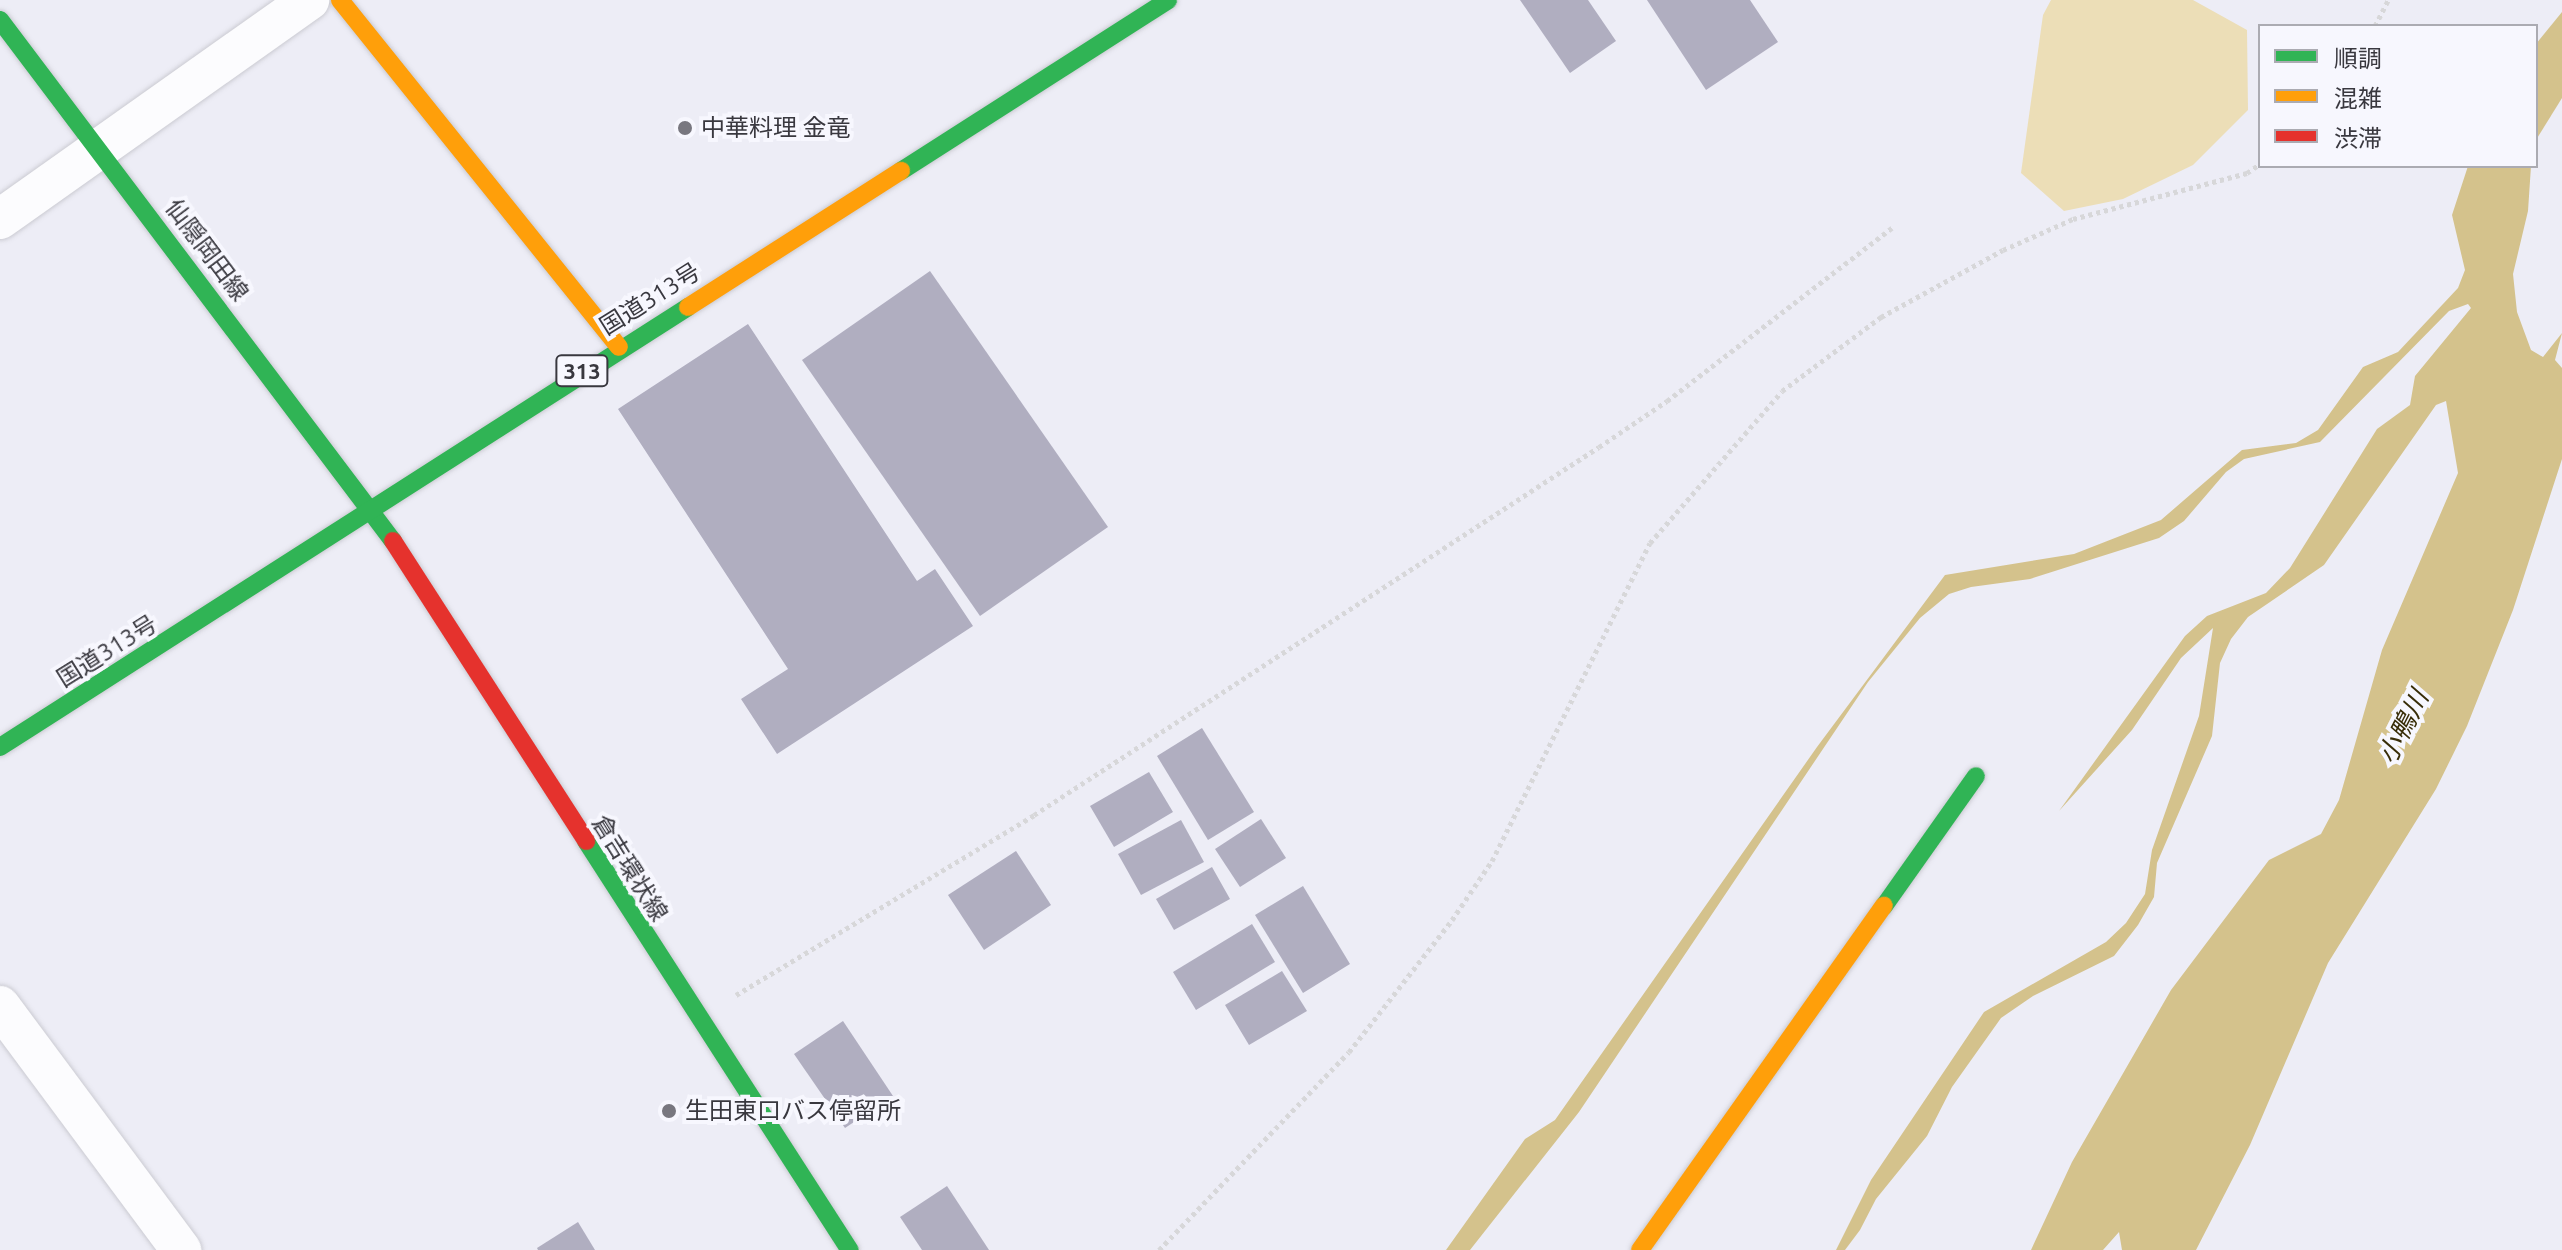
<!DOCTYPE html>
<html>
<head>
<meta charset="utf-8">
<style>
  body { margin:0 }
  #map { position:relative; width:2562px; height:1250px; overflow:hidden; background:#ededf6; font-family:Ubuntu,"Noto Sans JP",sans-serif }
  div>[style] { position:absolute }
  .green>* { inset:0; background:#ecdeb7 }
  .water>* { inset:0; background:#d4c28c }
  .building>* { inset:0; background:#b0aec0 }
  .path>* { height:5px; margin-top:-2.5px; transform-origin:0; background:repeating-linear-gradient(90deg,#d7d7d9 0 4px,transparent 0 8px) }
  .roads { filter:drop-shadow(0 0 2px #cbcbd2) drop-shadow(0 0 2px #cbcbd2) }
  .street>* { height:40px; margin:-20px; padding:0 20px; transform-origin:20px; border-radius:20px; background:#fcfcfe }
  .fast>* { height:18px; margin:-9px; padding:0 9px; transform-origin:9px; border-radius:9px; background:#30b455 }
  .slow>* { height:18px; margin:-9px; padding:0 9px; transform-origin:9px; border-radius:9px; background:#ff9f0a }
  .jam>* { height:18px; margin:-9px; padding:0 9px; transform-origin:9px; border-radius:9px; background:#e5322d }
  .dots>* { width:22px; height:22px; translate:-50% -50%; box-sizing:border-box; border:4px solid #f7f7fe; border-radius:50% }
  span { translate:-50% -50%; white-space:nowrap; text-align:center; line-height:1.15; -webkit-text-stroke:8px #f7f7fe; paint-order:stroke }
  .shield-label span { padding:2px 6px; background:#f7f7fe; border:2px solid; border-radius:6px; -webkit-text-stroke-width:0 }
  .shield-label { font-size:22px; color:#39383f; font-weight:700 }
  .poi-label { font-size:24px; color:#39383f }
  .left { translate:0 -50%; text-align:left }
  .street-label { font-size:24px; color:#39383f }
  .water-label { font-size:26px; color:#382d08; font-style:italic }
  .legend { position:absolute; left:2258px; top:24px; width:280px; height:144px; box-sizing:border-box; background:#f7f7fe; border:2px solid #ababb2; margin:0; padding:10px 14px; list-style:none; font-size:24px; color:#39383f }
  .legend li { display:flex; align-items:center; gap:16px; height:40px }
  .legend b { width:40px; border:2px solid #ababb2 }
</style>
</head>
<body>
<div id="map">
  <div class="green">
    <div style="clip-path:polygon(2051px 0,2193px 0,2247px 30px,2248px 110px,2193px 165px,2123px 199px,2064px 211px,2021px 173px,2043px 15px)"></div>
  </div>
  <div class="water">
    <div style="clip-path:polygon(2562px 12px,2562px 98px,2536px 140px,2536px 44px)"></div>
    <div style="clip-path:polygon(2468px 166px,2531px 166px,2528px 211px,2513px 274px,2517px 312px,2531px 350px,2543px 357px,2562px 333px,2555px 360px,2562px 368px,2562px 459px,2513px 610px,2467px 726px,2436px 789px,2328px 963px,2250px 1145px,2196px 1250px,2122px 1250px,2119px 1232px,2103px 1250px,2031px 1250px,2072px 1162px,2171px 990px,2269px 860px,2321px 834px,2339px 800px,2382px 650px,2458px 473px,2446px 401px,2436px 405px,2324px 565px,2248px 617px,2231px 639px,2220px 663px,2212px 736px,2157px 863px,2154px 897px,2138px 925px,2114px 956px,2033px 996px,2001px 1018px,1952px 1087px,1927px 1136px,1876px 1199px,1860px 1230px,1845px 1250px,1836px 1250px,1871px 1180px,1984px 1012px,2106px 942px,2126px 923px,2145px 894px,2152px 850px,2199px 716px,2213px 628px,2181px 658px,2132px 730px,2059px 811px,2185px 636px,2207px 616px,2266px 593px,2290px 568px,2377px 429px,2410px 405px,2415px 376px,2471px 308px,2468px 304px,2449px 311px,2320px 442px,2244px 459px,2226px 472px,2184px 521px,2159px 538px,2030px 579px,1971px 587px,1949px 594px,1920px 618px,1868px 682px,1579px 1112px,1470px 1250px,1446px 1250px,1525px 1139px,1555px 1120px,1817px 747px,1945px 575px,2074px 554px,2161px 520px,2242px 450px,2296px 443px,2318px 430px,2363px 367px,2398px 352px,2458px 288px,2465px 270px,2452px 215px)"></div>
  </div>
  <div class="building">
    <div style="clip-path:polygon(1520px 0,1588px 0,1616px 41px,1570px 73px)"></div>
    <div style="clip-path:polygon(1647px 0,1750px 0,1778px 42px,1706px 90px)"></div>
    <div style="clip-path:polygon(930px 271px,1108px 527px,980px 616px,802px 360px)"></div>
    <div style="clip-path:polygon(748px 324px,917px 581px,935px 569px,973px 626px,777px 754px,741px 699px,788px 669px,618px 409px)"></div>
    <div style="clip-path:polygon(1202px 728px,1254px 812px,1208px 840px,1157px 756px)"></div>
    <div style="clip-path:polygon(1149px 772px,1173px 812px,1114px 847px,1090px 806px)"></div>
    <div style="clip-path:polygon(1261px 819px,1286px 858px,1240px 887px,1215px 849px)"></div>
    <div style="clip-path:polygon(1181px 820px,1204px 862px,1141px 895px,1118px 854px)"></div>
    <div style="clip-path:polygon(1016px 851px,1051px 905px,984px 950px,948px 895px)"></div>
    <div style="clip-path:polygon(1212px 867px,1230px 899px,1174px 930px,1156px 899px)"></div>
    <div style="clip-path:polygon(1303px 886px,1350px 964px,1303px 993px,1255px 915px)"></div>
    <div style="clip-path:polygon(1252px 924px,1275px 962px,1196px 1010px,1173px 972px)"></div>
    <div style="clip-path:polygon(1282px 971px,1307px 1011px,1249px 1045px,1225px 1005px)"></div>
    <div style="clip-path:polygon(843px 1021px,893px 1096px,845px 1128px,794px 1054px)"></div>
    <div style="clip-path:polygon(947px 1186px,989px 1250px,922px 1250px,900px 1217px)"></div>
    <div style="clip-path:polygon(578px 1222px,595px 1250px,538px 1250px,537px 1248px)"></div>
  </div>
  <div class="path">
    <div style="left:2375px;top:26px;width:29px;rotate:-63deg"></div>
    <div style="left:736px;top:995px;width:348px;rotate:-31.1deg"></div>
    <div style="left:1034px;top:815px;width:674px;rotate:-33.08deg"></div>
    <div style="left:1599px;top:447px;width:82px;rotate:-34.1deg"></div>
    <div style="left:1667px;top:401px;width:284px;rotate:-37.6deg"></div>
    <div style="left:1159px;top:1250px;width:274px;rotate:-46.2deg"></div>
    <div style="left:1349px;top:1052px;width:167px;rotate:-52deg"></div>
    <div style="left:1452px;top:920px;width:71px;rotate:-55.9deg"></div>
    <div style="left:1492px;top:861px;width:355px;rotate:-63.6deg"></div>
    <div style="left:1650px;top:543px;width:201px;rotate:-49deg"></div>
    <div style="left:1782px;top:391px;width:124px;rotate:-36.8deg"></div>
    <div style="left:1881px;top:317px;width:139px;rotate:-28.8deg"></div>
    <div style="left:2003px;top:250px;width:77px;rotate:-23.9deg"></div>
    <div style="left:2073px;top:219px;width:180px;rotate:-14.8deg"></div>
    <div style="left:2247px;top:173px;width:16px;rotate:-35deg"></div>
  </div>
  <div class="roads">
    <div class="street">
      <div style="left:0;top:219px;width:379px;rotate:-35.3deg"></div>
      <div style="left:0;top:1006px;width:304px;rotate:53.4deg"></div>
    </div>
    <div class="fast">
      <div style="left:0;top:20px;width:653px;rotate:52.97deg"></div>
      <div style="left:901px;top:171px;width:317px;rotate:-32.6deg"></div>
      <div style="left:0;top:747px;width:817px;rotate:-32.6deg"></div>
      <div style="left:586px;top:841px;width:487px;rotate:57.2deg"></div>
      <div style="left:1884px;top:906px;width:159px;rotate:-54.7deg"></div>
    </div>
    <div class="slow">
      <div style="left:340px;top:0;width:445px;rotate:51.2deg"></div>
      <div style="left:688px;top:307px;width:253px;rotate:-32.6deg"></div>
      <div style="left:1640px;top:1250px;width:422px;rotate:-54.7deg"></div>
    </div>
    <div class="jam">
      <div style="left:393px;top:541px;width:357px;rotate:57.2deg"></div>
    </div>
  </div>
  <div class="dots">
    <div style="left:685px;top:128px;background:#78777f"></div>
    <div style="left:669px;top:1111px;background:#78777f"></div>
  </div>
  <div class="shield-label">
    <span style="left:582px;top:371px">313</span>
  </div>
  <div class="poi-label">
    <span class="left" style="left:701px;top:128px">中華料理 金竜</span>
    <span class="left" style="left:685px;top:1111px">生田東口バス停留所</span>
  </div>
  <div class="street-label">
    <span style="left:207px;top:250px;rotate:53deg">仙隠岡田線</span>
    <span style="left:650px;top:299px;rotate:-32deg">国道313号</span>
    <span style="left:107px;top:651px;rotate:-32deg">国道313号</span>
    <span style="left:630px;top:868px;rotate:58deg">倉吉環状線</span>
  </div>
  <div class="water-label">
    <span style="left:2403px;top:727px;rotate:-63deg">小鴨川</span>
  </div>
  <ul class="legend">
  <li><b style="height:10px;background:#30b455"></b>順調</li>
  <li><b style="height:10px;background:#ff9f0a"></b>混雑</li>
  <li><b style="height:10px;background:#e5322d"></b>渋滞</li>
  </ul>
</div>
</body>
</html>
